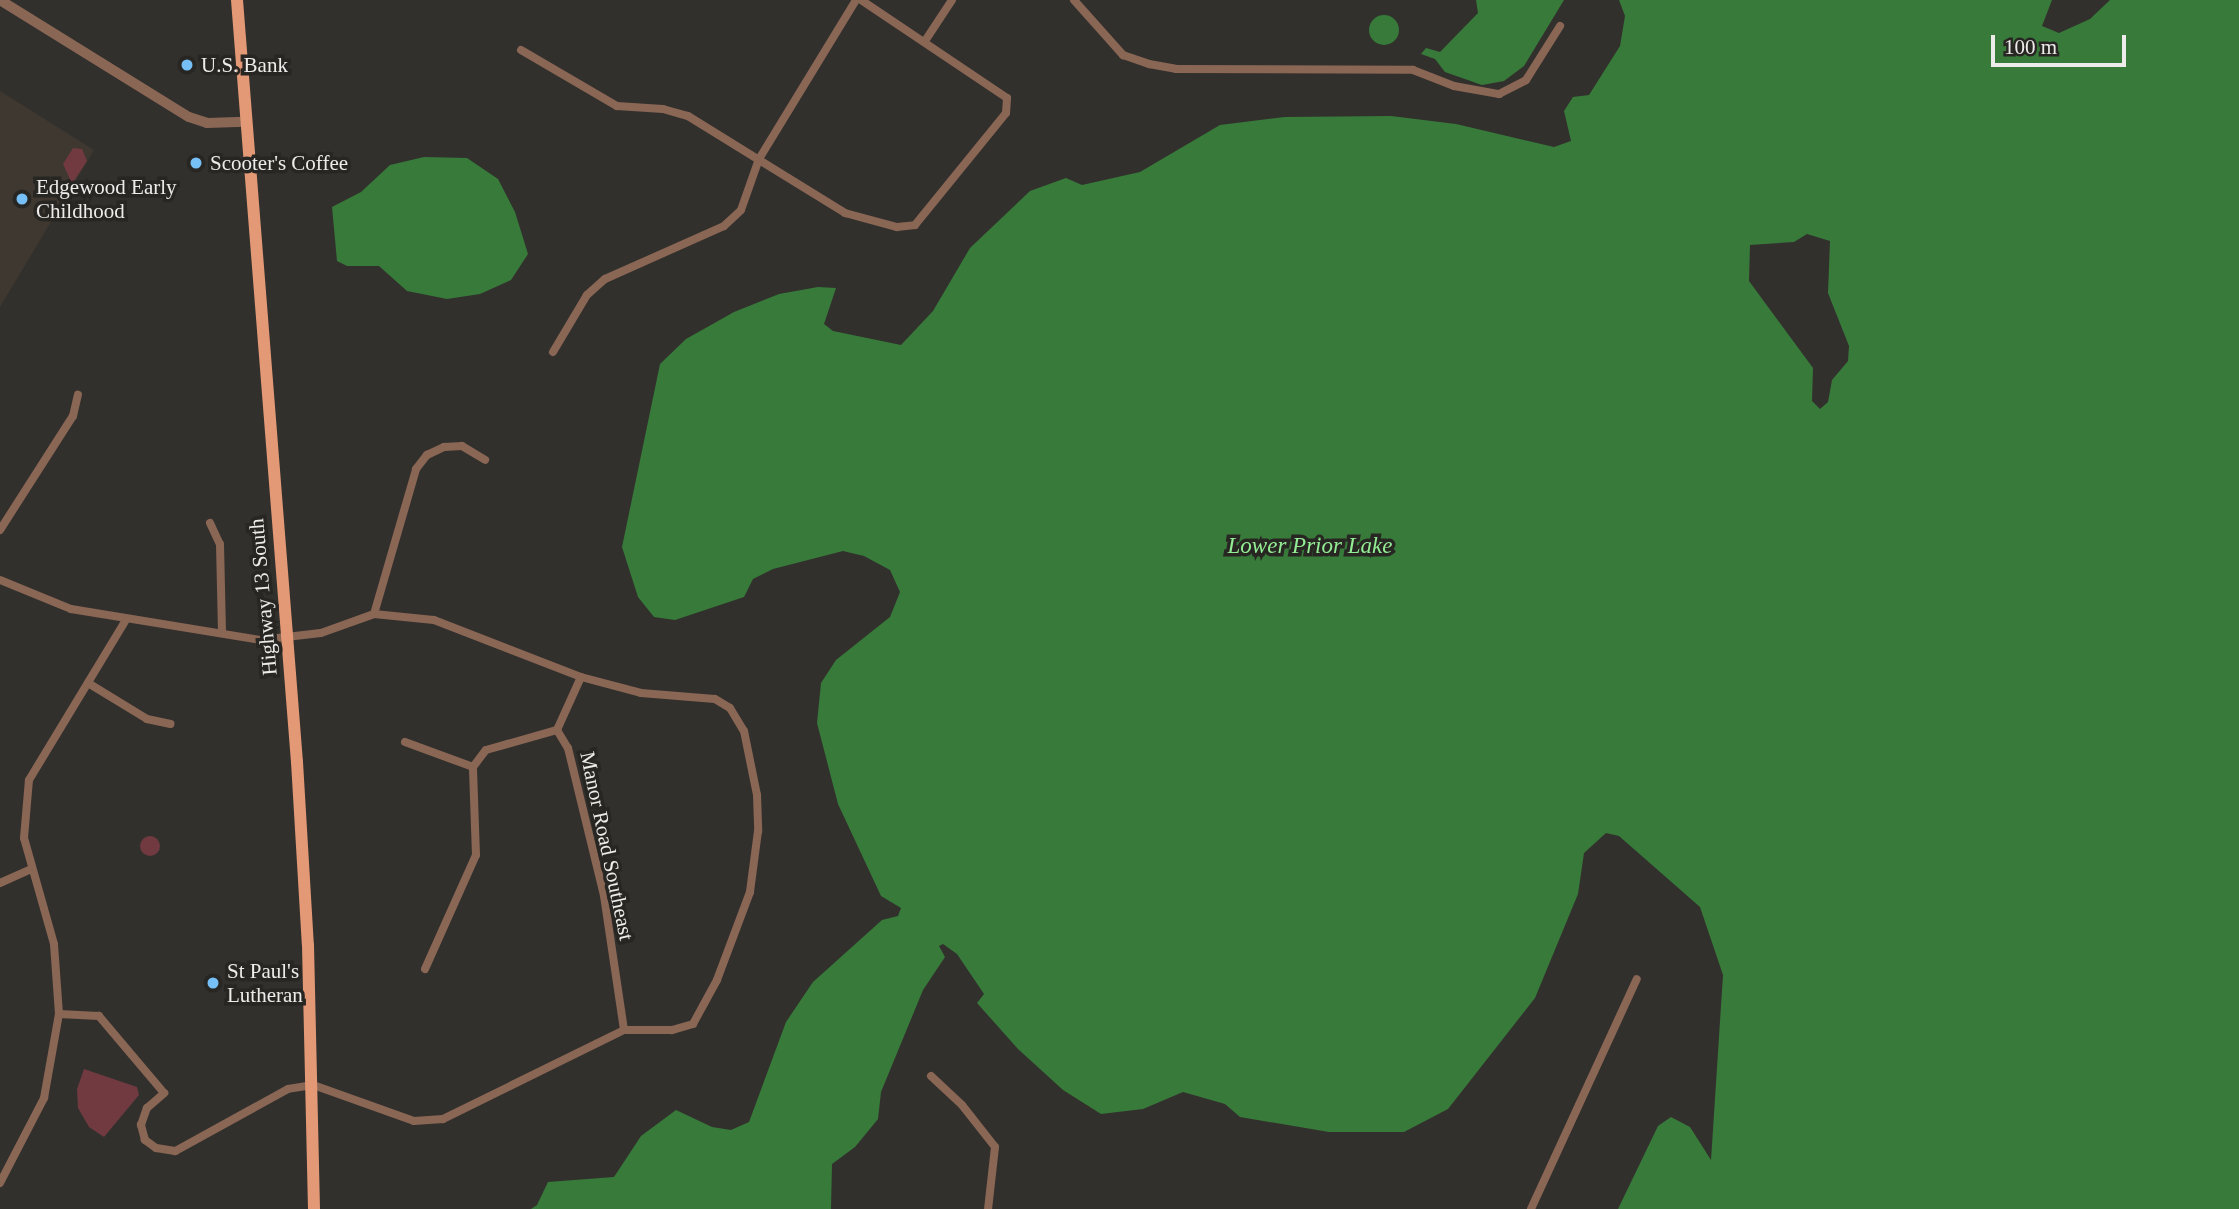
<!DOCTYPE html>
<html>
<head>
<meta charset="utf-8">
<style>
  body { margin:0 }
  #map { position:relative; width:2239px; height:1209px; overflow:hidden; background:#32302d; font-family:Georgia,serif }
  div>[style] { position:absolute }
  .built>* { inset:0; background:#3e3830 }
  .green>* { inset:0; background:#703a40 }
  .round { border-radius:50% }
  .water>* { inset:0; background:#377a3a }
  .minor>* { height:8px; margin:-4px; padding:0 4px; transform-origin:4px; border-radius:4px; background:#8a6655 }
  .tertiary>* { height:10px; margin:-5px; padding:0 5px; transform-origin:5px; border-radius:5px; background:#8a6655 }
  .primary>* { height:12px; margin:-6px; padding:0 6px; transform-origin:6px; border-radius:6px; background:#e39976 }
  .dots>* { width:19px; height:19px; translate:-50% -50%; box-sizing:border-box; border:4px solid #282623; border-radius:50% }
  span { translate:-50% -50%; white-space:nowrap; text-align:center; line-height:1.15; -webkit-text-stroke:7px #282623; paint-order:stroke }
  .poi-label { font-size:21px; color:#edecea }
  .left { translate:0 -50%; text-align:left }
  .street-label { font-size:21px; color:#edecea }
  .water-label { font-size:23px; color:#93ed94; font-style:italic }
  .scale { position:absolute; left:1991px; top:35px; width:135px; height:32px; box-sizing:border-box; border:4px solid #edecea; border-top:0; padding-left:9px; font-size:21px; line-height:24px; white-space:nowrap; color:#edecea; -webkit-text-stroke:5px #282623; paint-order:stroke }
</style>
</head>
<body>
<div id="map">
  <div class="built">
    <div style="clip-path:polygon(0 91px,94px 150px,0 307px)"></div>
  </div>
  <div class="green">
    <div style="clip-path:polygon(73px 148px,82px 149px,87px 161px,72px 184px,63px 164px)"></div>
    <div class="round" style="left:140px;top:836px;width:20px;height:20px"></div>
    <div style="clip-path:polygon(84px 1069px,137px 1087px,139px 1095px,104px 1137px,89px 1127px,78px 1108px,77px 1089px)"></div>
  </div>
  <div class="water">
    <div style="clip-path:polygon(1476px 0,1564px 0,1524px 66px,1504px 81px,1482px 85px,1445px 72px,1435px 59px,1421px 54px,1426px 48px,1440px 52px,1478px 13px)"></div>
    <div style="clip-path:polygon(evenodd,1619px 0,2052px 0,2042px 26px,2059px 33px,2090px 19px,2110px 0,2239px 0,2239px 1209px,1618px 1209px,1658px 1126px,1671px 1117px,1690px 1127px,1711px 1160px,1723px 975px,1700px 907px,1619px 836px,1606px 833px,1584px 853px,1578px 894px,1535px 998px,1448px 1109px,1404px 1132px,1329px 1132px,1240px 1117px,1225px 1104px,1183px 1092px,1143px 1109px,1101px 1114px,1063px 1090px,1018px 1049px,977px 1003px,984px 994px,957px 954px,943px 944px,939px 946px,945px 957px,923px 990px,881px 1092px,878px 1119px,855px 1147px,832px 1164px,831px 1209px,531px 1209px,537px 1205px,548px 1182px,614px 1177px,641px 1136px,676px 1110px,712px 1127px,731px 1130px,749px 1122px,786px 1022px,813px 982px,882px 920px,898px 916px,901px 908px,881px 896px,838px 804px,817px 723px,821px 683px,836px 660px,890px 617px,900px 592px,890px 570px,864px 556px,843px 551px,773px 569px,753px 579px,744px 597px,675px 620px,654px 617px,638px 597px,622px 547px,660px 364px,686px 339px,734px 312px,779px 294px,818px 287px,836px 288px,824px 324px,833px 331px,901px 345px,933px 311px,970px 248px,1030px 191px,1066px 178px,1082px 185px,1140px 172px,1220px 125px,1285px 117px,1391px 116px,1456px 124px,1554px 147px,1571px 141px,1564px 111px,1573px 97px,1589px 95px,1620px 46px,1625px 16px,1619px 0,1807px 234px,1830px 241px,1828px 293px,1849px 346px,1848px 361px,1832px 380px,1828px 402px,1820px 409px,1812px 401px,1813px 368px,1749px 281px,1750px 245px,1794px 242px,1807px 234px)"></div>
    <div class="round" style="left:1369px;top:15px;width:30px;height:30px"></div>
    <div style="clip-path:polygon(424px 157px,467px 158px,498px 179px,515px 212px,528px 254px,511px 280px,480px 294px,447px 299px,407px 291px,379px 266px,347px 266px,337px 261px,332px 207px,361px 192px,390px 165px)"></div>
  </div>
  <div class="minor">
    <div style="left:1074px;top:0;width:74px;rotate:48.3deg"></div>
    <div style="left:1123px;top:55px;width:28px;rotate:19deg"></div>
    <div style="left:1149px;top:64px;width:27px;rotate:10deg"></div>
    <div style="left:1176px;top:69px;width:237px;rotate:0.2deg"></div>
    <div style="left:1413px;top:70px;width:44px;rotate:21.3deg"></div>
    <div style="left:1454px;top:86px;width:46px;rotate:10.1deg"></div>
    <div style="left:1499px;top:94px;width:30px;rotate:-27deg"></div>
    <div style="left:1526px;top:80px;width:64px;rotate:-57.8deg"></div>
    <div style="left:925px;top:41px;width:49px;rotate:-56.6deg"></div>
    <div style="left:521px;top:50px;width:111px;rotate:30.3deg"></div>
    <div style="left:617px;top:106px;width:46px;rotate:3.7deg"></div>
    <div style="left:663px;top:109px;width:26px;rotate:16deg"></div>
    <div style="left:688px;top:116px;width:185px;rotate:31.7deg"></div>
    <div style="left:845px;top:213px;width:54px;rotate:15.1deg"></div>
    <div style="left:897px;top:227px;width:18px;rotate:-6deg"></div>
    <div style="left:915px;top:225px;width:144px;rotate:-50.9deg"></div>
    <div style="left:1006px;top:113px;width:15px;rotate:-86deg"></div>
    <div style="left:1007px;top:98px;width:176px;rotate:-146.1deg"></div>
    <div style="left:553px;top:352px;width:66px;rotate:-59.2deg"></div>
    <div style="left:587px;top:295px;width:24px;rotate:-42deg"></div>
    <div style="left:605px;top:279px;width:130px;rotate:-24deg"></div>
    <div style="left:724px;top:226px;width:23px;rotate:-43deg"></div>
    <div style="left:741px;top:210px;width:54px;rotate:-70.6deg"></div>
    <div style="left:759px;top:159px;width:186px;rotate:-58.6deg"></div>
    <div style="left:210px;top:523px;width:23px;rotate:65deg"></div>
    <div style="left:220px;top:544px;width:86px;rotate:88.7deg"></div>
    <div style="left:0;top:530px;width:135px;rotate:-57.4deg"></div>
    <div style="left:73px;top:416px;width:22px;rotate:-77deg"></div>
    <div style="left:0;top:580px;width:77px;rotate:22.2deg"></div>
    <div style="left:71px;top:609px;width:193px;rotate:9.3deg"></div>
    <div style="left:261px;top:640px;width:60px;rotate:-6.7deg"></div>
    <div style="left:321px;top:633px;width:56px;rotate:-19.7deg"></div>
    <div style="left:374px;top:614px;width:60px;rotate:5.7deg"></div>
    <div style="left:434px;top:620px;width:158px;rotate:21.2deg"></div>
    <div style="left:581px;top:677px;width:62px;rotate:14.9deg"></div>
    <div style="left:641px;top:693px;width:74px;rotate:4.6deg"></div>
    <div style="left:715px;top:699px;width:17px;rotate:31deg"></div>
    <div style="left:730px;top:708px;width:27px;rotate:59deg"></div>
    <div style="left:744px;top:731px;width:65px;rotate:78.5deg"></div>
    <div style="left:757px;top:795px;width:36px;rotate:88deg"></div>
    <div style="left:758px;top:831px;width:62px;rotate:97.5deg"></div>
    <div style="left:750px;top:892px;width:94px;rotate:110.6deg"></div>
    <div style="left:717px;top:980px;width:50px;rotate:118.6deg"></div>
    <div style="left:693px;top:1024px;width:22px;rotate:164deg"></div>
    <div style="left:672px;top:1030px;width:48px;rotate:180deg"></div>
    <div style="left:624px;top:1030px;width:202px;rotate:153.8deg"></div>
    <div style="left:443px;top:1119px;width:29px;rotate:176deg"></div>
    <div style="left:414px;top:1121px;width:107px;rotate:-160.4deg"></div>
    <div style="left:313px;top:1085px;width:25px;rotate:171deg"></div>
    <div style="left:288px;top:1089px;width:129px;rotate:151.2deg"></div>
    <div style="left:175px;top:1151px;width:19px;rotate:-171deg"></div>
    <div style="left:156px;top:1148px;width:14px;rotate:-144deg"></div>
    <div style="left:145px;top:1140px;width:16px;rotate:-105deg"></div>
    <div style="left:141px;top:1125px;width:18px;rotate:-71deg"></div>
    <div style="left:147px;top:1108px;width:23px;rotate:-41deg"></div>
    <div style="left:164px;top:1093px;width:101px;rotate:-130.2deg"></div>
    <div style="left:99px;top:1016px;width:40px;rotate:-177.1deg"></div>
    <div style="left:374px;top:614px;width:151px;rotate:-73.8deg"></div>
    <div style="left:416px;top:469px;width:18px;rotate:-52deg"></div>
    <div style="left:427px;top:455px;width:19px;rotate:-25deg"></div>
    <div style="left:444px;top:447px;width:18px;rotate:-3deg"></div>
    <div style="left:462px;top:446px;width:27px;rotate:31deg"></div>
    <div style="left:581px;top:677px;width:58px;rotate:114.4deg"></div>
    <div style="left:557px;top:730px;width:21px;rotate:59deg"></div>
    <div style="left:568px;top:748px;width:152px;rotate:76.3deg"></div>
    <div style="left:604px;top:896px;width:135px;rotate:81.5deg"></div>
    <div style="left:88px;top:683px;width:69px;rotate:31.4deg"></div>
    <div style="left:147px;top:719px;width:24px;rotate:12deg"></div>
    <div style="left:405px;top:742px;width:72px;rotate:20.2deg"></div>
    <div style="left:0;top:883px;width:34px;rotate:-24deg"></div>
    <div style="left:425px;top:969px;width:125px;rotate:-65.9deg"></div>
    <div style="left:476px;top:855px;width:88px;rotate:-92deg"></div>
    <div style="left:473px;top:767px;width:21px;rotate:-53deg"></div>
    <div style="left:486px;top:750px;width:74px;rotate:-15.7deg"></div>
    <div style="left:931px;top:1076px;width:42px;rotate:43.1deg"></div>
    <div style="left:962px;top:1105px;width:53px;rotate:51.8deg"></div>
    <div style="left:995px;top:1147px;width:62px;rotate:96.4deg"></div>
    <div style="left:0;top:1183px;width:96px;rotate:-62.6deg"></div>
    <div style="left:44px;top:1098px;width:85px;rotate:-79.9deg"></div>
    <div style="left:59px;top:1014px;width:70px;rotate:-94.1deg"></div>
    <div style="left:54px;top:944px;width:110px;rotate:-105.8deg"></div>
    <div style="left:24px;top:838px;width:58px;rotate:-85.1deg"></div>
    <div style="left:29px;top:780px;width:187px;rotate:-58.8deg"></div>
    <div style="left:1531px;top:1209px;width:253px;rotate:-65.3deg"></div>
  </div>
  <div class="tertiary">
    <div style="left:0;top:0;width:222px;rotate:31.8deg"></div>
    <div style="left:189px;top:117px;width:19px;rotate:18deg"></div>
    <div style="left:207px;top:123px;width:38px;rotate:-2deg"></div>
  </div>
  <div class="primary">
    <div style="left:237px;top:0;width:764px;rotate:85.5deg"></div>
    <div style="left:297px;top:762px;width:183px;rotate:86.6deg"></div>
    <div style="left:308px;top:945px;width:264px;rotate:88.7deg"></div>
  </div>
  <div class="dots">
    <div style="left:187px;top:65px;background:#76c0f7"></div>
    <div style="left:196px;top:163px;background:#76c0f7"></div>
    <div style="left:22px;top:199px;background:#76c0f7"></div>
    <div style="left:213px;top:983px;background:#76c0f7"></div>
  </div>
  <div class="poi-label">
    <span class="left" style="left:201px;top:65px">U.S. Bank</span>
    <span class="left" style="left:210px;top:163px">Scooter's Coffee</span>
    <span class="left" style="left:36px;top:199px">Edgewood Early<br>Childhood</span>
    <span class="left" style="left:227px;top:983px">St Paul's<br>Lutheran</span>
  </div>
  <div class="street-label">
    <span style="left:263px;top:597px;rotate:-95deg">Highway 13 South</span>
    <span style="left:607px;top:846px;rotate:78deg">Manor Road Southeast</span>
  </div>
  <div class="water-label">
    <span style="left:1310px;top:546px">Lower Prior Lake</span>
  </div>
  <div class="scale">100 m</div>
</div>
</body>
</html>
